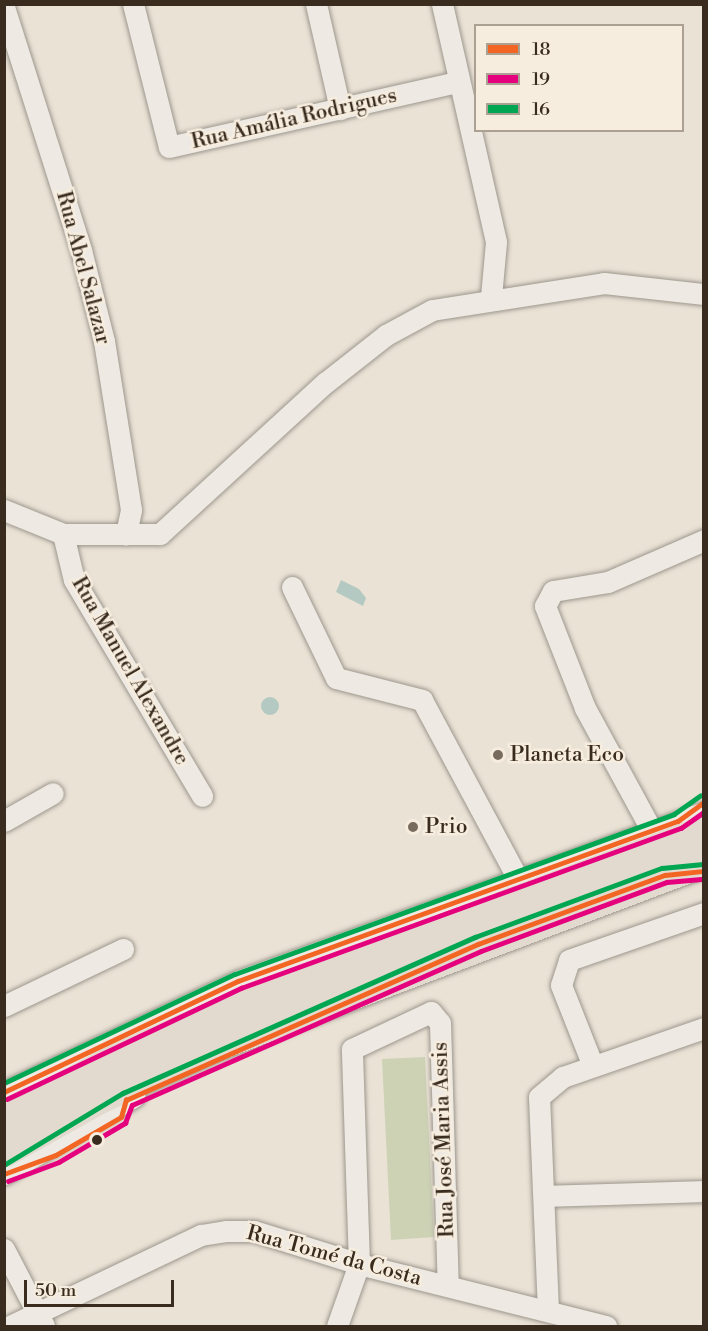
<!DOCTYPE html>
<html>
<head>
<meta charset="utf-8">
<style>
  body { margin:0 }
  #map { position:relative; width:708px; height:1331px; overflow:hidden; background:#eae2d5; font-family:"Libre Bodoni",serif }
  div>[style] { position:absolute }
  .green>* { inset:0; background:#cdd2b5 }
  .water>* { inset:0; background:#b3c9c1 }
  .round { border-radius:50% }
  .roads { filter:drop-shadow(0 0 2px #9d978e) drop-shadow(0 0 2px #9d978e) }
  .street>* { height:21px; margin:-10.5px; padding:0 10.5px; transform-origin:10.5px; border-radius:10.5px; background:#eeeae3 }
  .primary>* { height:33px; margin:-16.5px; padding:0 16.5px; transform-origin:16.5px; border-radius:16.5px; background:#e2dace }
  .bus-1>* { height:4.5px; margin:-2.25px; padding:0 2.25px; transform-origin:2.25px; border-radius:2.25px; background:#f26522 }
  .bus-2>* { height:4.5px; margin:-2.25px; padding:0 2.25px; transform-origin:2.25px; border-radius:2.25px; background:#e5007d }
  .bus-3>* { height:4.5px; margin:-2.25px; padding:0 2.25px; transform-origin:2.25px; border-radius:2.25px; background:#00a651 }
  .dots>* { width:16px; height:16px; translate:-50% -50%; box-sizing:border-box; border:3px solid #f7edde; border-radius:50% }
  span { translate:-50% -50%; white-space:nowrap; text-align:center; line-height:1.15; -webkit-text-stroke:5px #f7edde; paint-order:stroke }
  .street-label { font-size:21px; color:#392c1e }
  .poi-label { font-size:21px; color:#392c1e }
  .left { translate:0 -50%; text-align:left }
  .frame { position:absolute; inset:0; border:6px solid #392c1e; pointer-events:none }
  .legend { position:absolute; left:474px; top:24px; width:210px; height:108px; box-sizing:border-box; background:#f7edde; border:2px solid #aba091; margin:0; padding:8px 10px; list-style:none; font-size:18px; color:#392c1e }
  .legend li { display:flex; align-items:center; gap:12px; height:30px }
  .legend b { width:30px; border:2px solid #aba091 }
  .scale { position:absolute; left:24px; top:1280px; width:150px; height:27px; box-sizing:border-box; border:3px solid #392c1e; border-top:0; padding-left:8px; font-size:18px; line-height:21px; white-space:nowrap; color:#392c1e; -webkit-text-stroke:4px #f7edde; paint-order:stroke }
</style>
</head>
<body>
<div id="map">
  <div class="green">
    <div style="clip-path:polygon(425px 1057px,434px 1237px,391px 1240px,382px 1059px)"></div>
  </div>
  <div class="water">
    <div style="clip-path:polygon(341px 580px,359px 589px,366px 598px,363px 606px,336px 592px)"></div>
    <div class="round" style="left:261px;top:697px;width:18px;height:18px"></div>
  </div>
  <div class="roads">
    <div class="street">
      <div style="left:133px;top:4px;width:147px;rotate:75.9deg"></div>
      <div style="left:169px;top:147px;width:296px;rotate:-12.7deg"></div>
      <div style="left:316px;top:4px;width:108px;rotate:77.1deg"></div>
      <div style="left:442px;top:4px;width:244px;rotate:77.2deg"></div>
      <div style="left:496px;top:242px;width:55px;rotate:95.2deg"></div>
      <div style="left:4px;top:7px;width:255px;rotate:72.4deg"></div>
      <div style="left:81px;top:250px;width:94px;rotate:75.8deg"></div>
      <div style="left:104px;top:341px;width:171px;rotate:80.9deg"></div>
      <div style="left:131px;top:510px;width:25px;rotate:102deg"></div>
      <div style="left:4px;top:510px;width:64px;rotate:22.1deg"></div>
      <div style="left:63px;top:534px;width:47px;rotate:76.6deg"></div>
      <div style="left:74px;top:580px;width:251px;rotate:59.3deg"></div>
      <div style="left:63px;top:534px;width:97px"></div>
      <div style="left:160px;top:534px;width:224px;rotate:-42.5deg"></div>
      <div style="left:325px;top:383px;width:78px;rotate:-38.2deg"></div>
      <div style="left:386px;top:335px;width:52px;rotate:-28.5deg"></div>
      <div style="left:432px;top:310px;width:174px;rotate:-8.9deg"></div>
      <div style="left:604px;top:283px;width:101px;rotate:6.3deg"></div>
      <div style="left:292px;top:587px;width:101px;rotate:64.2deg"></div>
      <div style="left:336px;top:678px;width:89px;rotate:14.3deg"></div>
      <div style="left:422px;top:700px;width:203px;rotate:61.8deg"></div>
      <div style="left:4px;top:821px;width:56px;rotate:-29.7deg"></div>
      <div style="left:652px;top:831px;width:140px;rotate:-118.6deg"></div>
      <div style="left:585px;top:708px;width:110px;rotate:-111.4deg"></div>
      <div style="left:545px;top:606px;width:17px;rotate:-62deg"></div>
      <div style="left:553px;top:591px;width:56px;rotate:-9.3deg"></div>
      <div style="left:608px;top:582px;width:105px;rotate:-23.6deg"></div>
      <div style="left:4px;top:1006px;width:132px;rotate:-25.6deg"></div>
      <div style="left:593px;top:1066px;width:87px;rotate:-111.6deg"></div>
      <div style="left:561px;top:985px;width:26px;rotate:-72deg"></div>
      <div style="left:569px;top:960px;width:143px;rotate:-19.2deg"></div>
      <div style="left:4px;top:1092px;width:259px;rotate:-25.4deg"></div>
      <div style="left:238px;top:981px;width:496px;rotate:-19.9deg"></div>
      <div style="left:4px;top:1174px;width:152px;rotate:-30.8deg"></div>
      <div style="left:544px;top:1196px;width:160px;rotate:-1.8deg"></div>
      <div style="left:4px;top:1249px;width:87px;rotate:62.5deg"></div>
      <div style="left:548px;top:1311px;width:214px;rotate:-92.4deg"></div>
      <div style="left:539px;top:1097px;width:31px;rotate:-40deg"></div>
      <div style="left:563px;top:1077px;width:149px;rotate:-19.2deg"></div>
      <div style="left:10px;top:1326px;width:212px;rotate:-25.5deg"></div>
      <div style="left:201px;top:1235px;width:26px;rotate:-9deg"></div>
      <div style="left:227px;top:1231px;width:27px"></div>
      <div style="left:254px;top:1231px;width:110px;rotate:17.4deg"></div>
      <div style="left:359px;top:1264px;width:255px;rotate:14.1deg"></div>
      <div style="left:337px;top:1326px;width:66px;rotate:-70.5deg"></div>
      <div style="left:359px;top:1264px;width:215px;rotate:-91.9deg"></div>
      <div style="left:352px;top:1049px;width:87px;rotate:-25.1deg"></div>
      <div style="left:431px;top:1012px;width:14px;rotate:51deg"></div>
      <div style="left:440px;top:1023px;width:262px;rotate:88.3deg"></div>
    </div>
    <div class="primary">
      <div style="left:4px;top:1120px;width:126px;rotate:-28.4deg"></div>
      <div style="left:115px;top:1060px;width:134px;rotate:-23.7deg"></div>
      <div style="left:238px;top:1006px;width:497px;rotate:-20.5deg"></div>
      <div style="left:4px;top:1150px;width:107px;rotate:-29.2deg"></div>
      <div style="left:97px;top:1098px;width:125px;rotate:-24.5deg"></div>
      <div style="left:211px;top:1046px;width:527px;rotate:-20.67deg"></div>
    </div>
  </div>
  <div class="bus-1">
    <div style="left:4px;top:1092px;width:259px;rotate:-25.4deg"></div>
    <div style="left:238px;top:981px;width:468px;rotate:-20deg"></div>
    <div style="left:678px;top:821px;width:32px;rotate:-36deg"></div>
    <div style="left:4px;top:1174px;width:55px;rotate:-20.1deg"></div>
    <div style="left:56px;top:1155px;width:75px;rotate:-30.3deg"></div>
    <div style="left:121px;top:1117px;width:18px;rotate:-74deg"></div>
    <div style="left:126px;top:1100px;width:385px;rotate:-23.9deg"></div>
    <div style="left:478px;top:944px;width:199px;rotate:-20.3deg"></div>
    <div style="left:665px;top:875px;width:39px;rotate:-6deg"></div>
  </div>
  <div class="bus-2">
    <div style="left:7px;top:1099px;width:259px;rotate:-25.4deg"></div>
    <div style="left:241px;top:988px;width:468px;rotate:-20deg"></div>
    <div style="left:681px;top:828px;width:28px;rotate:-35deg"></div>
    <div style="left:8px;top:1181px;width:54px;rotate:-20.4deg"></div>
    <div style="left:59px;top:1162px;width:77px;rotate:-30.6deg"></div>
    <div style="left:125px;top:1123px;width:19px;rotate:-69deg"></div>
    <div style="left:132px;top:1105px;width:381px;rotate:-23.8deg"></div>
    <div style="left:481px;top:951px;width:198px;rotate:-20.4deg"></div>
    <div style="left:667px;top:882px;width:37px;rotate:-5deg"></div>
  </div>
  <div class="bus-3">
    <div style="left:4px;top:1083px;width:255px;rotate:-25.3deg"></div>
    <div style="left:235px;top:974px;width:467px;rotate:-20deg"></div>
    <div style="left:674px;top:814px;width:32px;rotate:-35deg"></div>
    <div style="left:4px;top:1165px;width:139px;rotate:-31.2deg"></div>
    <div style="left:123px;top:1093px;width:385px;rotate:-23.9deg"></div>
    <div style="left:475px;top:937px;width:199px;rotate:-20.3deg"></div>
    <div style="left:662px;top:868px;width:41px;rotate:-5.6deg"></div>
  </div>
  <div class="dots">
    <div style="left:498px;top:755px;background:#776c5e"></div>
    <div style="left:413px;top:827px;background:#776c5e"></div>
    <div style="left:97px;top:1140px;background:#392c1e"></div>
  </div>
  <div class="street-label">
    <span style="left:294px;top:119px;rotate:-13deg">Rua Amália Rodrigues</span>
    <span style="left:83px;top:268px;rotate:75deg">Rua Abel Salazar</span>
    <span style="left:130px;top:671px;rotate:60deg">Rua Manuel Alexandre</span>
    <span style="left:444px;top:1140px;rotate:-92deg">Rua José Maria Assis</span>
    <span style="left:334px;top:1256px;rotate:15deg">Rua Tomé da Costa</span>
  </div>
  <div class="poi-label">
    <span class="left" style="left:510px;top:755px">Planeta Eco</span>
    <span class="left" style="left:425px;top:827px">Prio</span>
  </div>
  <div class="frame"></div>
  <ul class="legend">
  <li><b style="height:8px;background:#f26522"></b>18</li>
  <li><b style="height:8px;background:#e5007d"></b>19</li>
  <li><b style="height:8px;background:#00a651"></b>16</li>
  </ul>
  <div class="scale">50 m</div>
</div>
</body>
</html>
